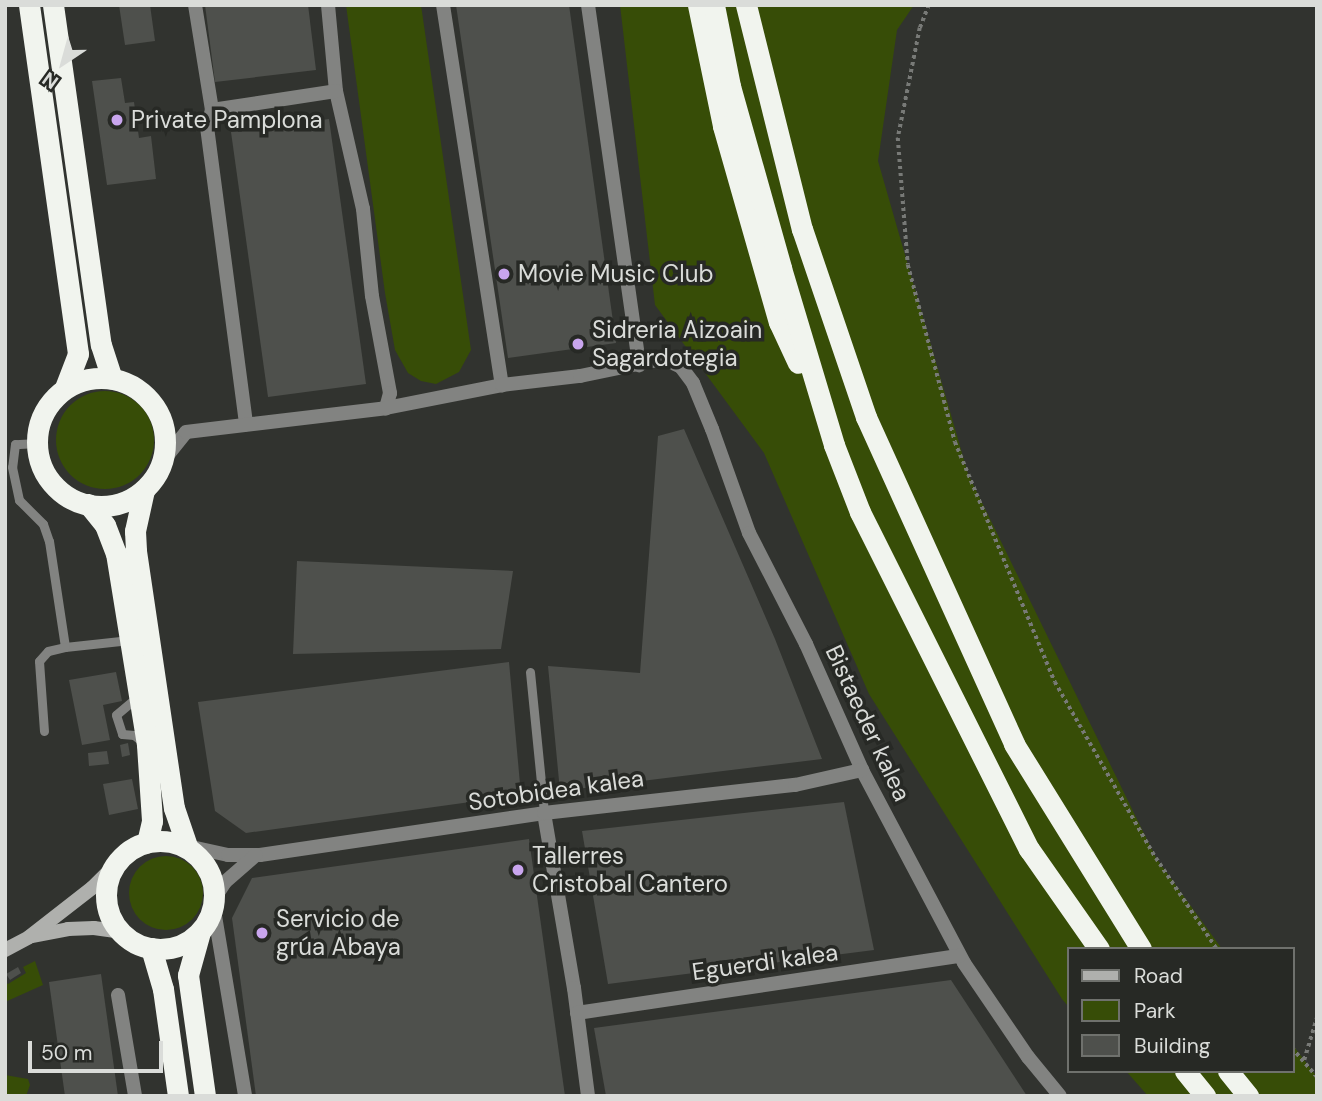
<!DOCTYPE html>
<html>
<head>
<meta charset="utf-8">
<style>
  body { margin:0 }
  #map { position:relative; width:1322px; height:1101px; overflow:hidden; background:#31332f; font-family:"DM Sans",sans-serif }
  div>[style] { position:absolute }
  .green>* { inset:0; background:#374d07 }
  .round { border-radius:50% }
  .building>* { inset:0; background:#4e504c }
  .path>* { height:3.5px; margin-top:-1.75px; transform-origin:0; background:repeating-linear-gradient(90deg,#787a77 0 3.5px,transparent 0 7px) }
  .lane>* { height:9px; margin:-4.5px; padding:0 4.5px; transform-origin:4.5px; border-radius:4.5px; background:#828381 }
  .street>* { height:14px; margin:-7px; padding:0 7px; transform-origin:7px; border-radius:7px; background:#828381 }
  .secondary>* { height:14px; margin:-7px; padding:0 7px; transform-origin:7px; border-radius:7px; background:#afb0ad }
  .highway>* { height:21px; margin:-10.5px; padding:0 10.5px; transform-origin:10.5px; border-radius:10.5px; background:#f1f4ee }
  .highway>.ring { margin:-10.5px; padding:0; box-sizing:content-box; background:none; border:21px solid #f1f4ee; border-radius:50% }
  .dots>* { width:19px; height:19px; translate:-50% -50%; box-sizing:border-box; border:4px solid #272925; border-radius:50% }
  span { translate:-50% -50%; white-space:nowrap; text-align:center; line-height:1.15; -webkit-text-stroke:7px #272925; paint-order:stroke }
  .poi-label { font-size:24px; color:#dadcd9 }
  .left { translate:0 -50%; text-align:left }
  .street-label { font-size:24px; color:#dadcd9 }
  .frame { position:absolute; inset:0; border:7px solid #dadcd9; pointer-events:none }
  .legend { position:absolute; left:1067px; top:947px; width:228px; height:126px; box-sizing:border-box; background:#272925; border:2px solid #6f716d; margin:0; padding:9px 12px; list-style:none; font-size:21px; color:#dadcd9 }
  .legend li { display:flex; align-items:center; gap:14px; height:35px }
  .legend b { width:35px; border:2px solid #6f716d }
  .north { position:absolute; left:28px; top:28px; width:70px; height:70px; -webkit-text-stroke:5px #272925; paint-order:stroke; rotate:216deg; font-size:19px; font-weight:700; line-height:28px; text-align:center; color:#dadcd9 }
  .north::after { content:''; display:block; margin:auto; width:24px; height:32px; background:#dadcd9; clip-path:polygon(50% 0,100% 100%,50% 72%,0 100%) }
  .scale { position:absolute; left:28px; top:1041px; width:135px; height:32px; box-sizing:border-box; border:4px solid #dadcd9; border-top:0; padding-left:9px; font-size:21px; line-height:24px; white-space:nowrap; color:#dadcd9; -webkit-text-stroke:5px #272925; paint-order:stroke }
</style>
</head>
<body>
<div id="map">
  <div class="green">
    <div style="clip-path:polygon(346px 5px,421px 5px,471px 350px,459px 372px,436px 384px,421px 381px,408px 373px,395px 350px,385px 293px)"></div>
    <div style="clip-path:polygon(620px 5px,914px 5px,897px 30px,878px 161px,968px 474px,1156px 858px,1222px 949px,1068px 949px,1068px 1006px,1062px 999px,869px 694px,764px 453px,655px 305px)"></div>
    <div class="round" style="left:56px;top:391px;width:98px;height:98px"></div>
    <div class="round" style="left:129px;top:856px;width:74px;height:74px"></div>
    <div style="clip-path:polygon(35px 961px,43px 985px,5px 1002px,5px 982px,8px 984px,26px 973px,23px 967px)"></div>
    <div style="clip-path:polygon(1292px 1044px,1317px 1077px,1317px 1096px,1148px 1096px,1126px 1071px,1292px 1071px)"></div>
    <div style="clip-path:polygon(5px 1075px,28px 1079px,30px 1085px,26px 1096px,5px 1096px)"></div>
  </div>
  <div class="building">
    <div style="clip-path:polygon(119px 5px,150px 5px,155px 41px,125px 45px)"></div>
    <div style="clip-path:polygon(205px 5px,308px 5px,316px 70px,215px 82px)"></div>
    <div style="clip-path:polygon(456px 5px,569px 5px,616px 343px,508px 358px)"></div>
    <div style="clip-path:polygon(121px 78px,125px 103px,134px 102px,139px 138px,151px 136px,156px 179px,107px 185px,92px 81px)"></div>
    <div style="clip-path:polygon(329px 119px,366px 384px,268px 397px,231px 132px)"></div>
    <div style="clip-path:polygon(684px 429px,775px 639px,822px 759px,560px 791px,548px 666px,640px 673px,658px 436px)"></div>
    <div style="clip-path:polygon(297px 561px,513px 571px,501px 649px,293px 654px)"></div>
    <div style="clip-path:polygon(509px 662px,521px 795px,246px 833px,215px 811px,198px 702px)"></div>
    <div style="clip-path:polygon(116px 672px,122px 701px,103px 705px,110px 740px,82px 745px,69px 680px)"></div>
    <div style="clip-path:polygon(128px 743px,130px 755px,122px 757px,120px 745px)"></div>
    <div style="clip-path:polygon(107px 751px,109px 764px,89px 766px,88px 753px)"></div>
    <div style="clip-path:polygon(132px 779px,138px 809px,109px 815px,103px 784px)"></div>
    <div style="clip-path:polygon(844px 802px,874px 950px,608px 984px,582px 831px)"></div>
    <div style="clip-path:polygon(529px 839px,565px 1096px,256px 1096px,232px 918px,252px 878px)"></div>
    <div style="clip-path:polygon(18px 967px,21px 973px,10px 980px,6px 974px)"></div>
    <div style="clip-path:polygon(101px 974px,118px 1096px,65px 1096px,49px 982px)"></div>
    <div style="clip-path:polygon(951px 980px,1027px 1096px,606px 1096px,594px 1028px)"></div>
  </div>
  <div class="path">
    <div style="left:929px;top:5px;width:25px;rotate:111deg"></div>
    <div style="left:920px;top:28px;width:112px;rotate:101.3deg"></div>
    <div style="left:898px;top:138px;width:127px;rotate:85.5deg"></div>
    <div style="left:908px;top:265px;width:183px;rotate:75.1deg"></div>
    <div style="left:955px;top:442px;width:260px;rotate:67.4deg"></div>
    <div style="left:1055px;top:682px;width:203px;rotate:60.2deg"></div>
    <div style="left:1156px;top:858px;width:110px;rotate:56.2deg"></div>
    <div style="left:1292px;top:1048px;width:38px;rotate:49deg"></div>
    <div style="left:1304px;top:1060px;width:45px;rotate:-73.2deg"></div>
  </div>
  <div class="lane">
    <div style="left:37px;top:443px;width:22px;rotate:177deg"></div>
    <div style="left:15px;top:444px;width:23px;rotate:97deg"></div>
    <div style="left:12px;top:467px;width:34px;rotate:78deg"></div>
    <div style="left:19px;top:500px;width:34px;rotate:45deg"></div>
    <div style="left:43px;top:524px;width:18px;rotate:71deg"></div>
    <div style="left:49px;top:541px;width:107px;rotate:81.4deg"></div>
    <div style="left:65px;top:647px;width:65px;rotate:-6.1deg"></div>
    <div style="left:530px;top:672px;width:142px;rotate:84.3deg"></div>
    <div style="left:136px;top:698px;width:26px;rotate:140deg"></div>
    <div style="left:116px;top:715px;width:20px;rotate:72deg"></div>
    <div style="left:122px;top:734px;width:12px;rotate:5deg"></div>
    <div style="left:134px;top:735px;width:13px;rotate:39deg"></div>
    <div style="left:44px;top:731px;width:70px;rotate:-94.1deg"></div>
    <div style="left:39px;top:661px;width:13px;rotate:-48deg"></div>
    <div style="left:48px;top:651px;width:17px;rotate:-13deg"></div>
  </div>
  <div class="street">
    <div style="left:195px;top:5px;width:106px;rotate:80.8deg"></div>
    <div style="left:212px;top:110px;width:18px;rotate:106deg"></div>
    <div style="left:207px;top:127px;width:300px;rotate:82.5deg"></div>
    <div style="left:328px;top:5px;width:86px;rotate:84.7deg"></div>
    <div style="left:336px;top:91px;width:121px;rotate:77.1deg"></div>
    <div style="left:363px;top:209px;width:87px;rotate:84.1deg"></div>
    <div style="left:372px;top:296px;width:99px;rotate:79.5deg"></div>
    <div style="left:390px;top:393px;width:16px;rotate:105deg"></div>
    <div style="left:443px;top:5px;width:385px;rotate:81.2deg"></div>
    <div style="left:588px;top:5px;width:364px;rotate:81.9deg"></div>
    <div style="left:212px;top:110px;width:125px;rotate:-8.7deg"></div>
    <div style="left:162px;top:462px;width:38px;rotate:-51deg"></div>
    <div style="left:186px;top:432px;width:201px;rotate:-6.8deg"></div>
    <div style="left:386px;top:408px;width:118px;rotate:-11.2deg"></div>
    <div style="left:502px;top:385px;width:79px;rotate:-6.6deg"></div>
    <div style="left:580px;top:376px;width:79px;rotate:-11.7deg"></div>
    <div style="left:657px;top:360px;width:7px;rotate:-8deg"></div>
    <div style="left:664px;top:359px;width:19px;rotate:25deg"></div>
    <div style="left:681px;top:367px;width:20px;rotate:53deg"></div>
    <div style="left:693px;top:383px;width:50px;rotate:67.6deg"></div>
    <div style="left:712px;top:429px;width:110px;rotate:70.4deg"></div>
    <div style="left:749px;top:533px;width:125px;rotate:62.8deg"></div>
    <div style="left:806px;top:644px;width:138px;rotate:66deg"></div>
    <div style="left:862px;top:770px;width:218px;rotate:62.1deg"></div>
    <div style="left:964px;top:963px;width:114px;rotate:55.8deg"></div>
    <div style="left:1028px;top:1057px;width:50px;rotate:50.6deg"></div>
    <div style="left:544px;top:813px;width:178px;rotate:80.3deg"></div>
    <div style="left:574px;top:988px;width:109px;rotate:82.6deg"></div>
    <div style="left:187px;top:846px;width:42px;rotate:12.4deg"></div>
    <div style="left:228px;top:855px;width:32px"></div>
    <div style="left:260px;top:855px;width:287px;rotate:-8.4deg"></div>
    <div style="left:544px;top:813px;width:253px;rotate:-6.4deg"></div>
    <div style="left:795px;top:785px;width:69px;rotate:-12.6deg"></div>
    <div style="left:214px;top:899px;width:20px;rotate:-57deg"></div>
    <div style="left:225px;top:882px;width:41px;rotate:-41.1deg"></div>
    <div style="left:213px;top:904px;width:195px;rotate:80.5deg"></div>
    <div style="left:118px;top:995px;width:102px;rotate:80.4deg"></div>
    <div style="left:577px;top:1013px;width:387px;rotate:-8.5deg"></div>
  </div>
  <div class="secondary">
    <div style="left:33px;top:936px;width:36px;rotate:-11deg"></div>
    <div style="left:68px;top:929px;width:26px;rotate:-2deg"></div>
    <div style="left:94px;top:928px;width:27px;rotate:8deg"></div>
    <div style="left:5px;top:950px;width:27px;rotate:-28deg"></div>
    <div style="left:29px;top:937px;width:80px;rotate:-37.9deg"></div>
    <div style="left:92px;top:888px;width:31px;rotate:-45deg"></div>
  </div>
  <div class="highway">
    <div style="left:29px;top:5px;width:352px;rotate:82deg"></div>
    <div style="left:78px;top:354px;width:36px;rotate:111deg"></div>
    <div style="left:53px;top:5px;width:343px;rotate:82deg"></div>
    <div style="left:101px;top:345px;width:35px;rotate:72deg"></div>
    <div style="left:698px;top:5px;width:124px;rotate:78.3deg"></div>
    <div style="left:723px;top:126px;width:204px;rotate:74.1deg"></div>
    <div style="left:779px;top:322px;width:45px;rotate:65.1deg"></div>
    <div style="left:714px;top:5px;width:83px;rotate:78.8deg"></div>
    <div style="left:730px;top:86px;width:189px;rotate:74.3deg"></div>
    <div style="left:781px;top:268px;width:185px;rotate:73.3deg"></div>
    <div style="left:834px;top:445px;width:72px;rotate:68.8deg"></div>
    <div style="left:860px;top:512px;width:377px;rotate:63.4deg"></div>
    <div style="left:1029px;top:849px;width:122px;rotate:55deg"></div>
    <div style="left:746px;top:5px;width:231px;rotate:76deg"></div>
    <div style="left:802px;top:229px;width:199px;rotate:71.2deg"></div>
    <div style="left:866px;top:417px;width:359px;rotate:65.6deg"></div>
    <div style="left:1014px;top:744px;width:241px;rotate:58.2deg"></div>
    <div class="ring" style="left:37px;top:378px;width:107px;height:107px"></div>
    <div style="left:144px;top:490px;width:42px;rotate:102.4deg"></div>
    <div style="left:135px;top:531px;width:20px;rotate:87deg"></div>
    <div style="left:136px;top:551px;width:260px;rotate:81.6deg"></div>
    <div style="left:174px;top:808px;width:40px;rotate:71.1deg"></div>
    <div style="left:88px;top:504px;width:27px;rotate:51deg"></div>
    <div style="left:105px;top:525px;width:30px;rotate:69deg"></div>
    <div style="left:116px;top:553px;width:194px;rotate:80.8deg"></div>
    <div style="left:147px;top:745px;width:76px;rotate:86.2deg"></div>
    <div style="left:152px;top:821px;width:22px;rotate:103deg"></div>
    <div class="ring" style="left:106px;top:841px;width:87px;height:87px"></div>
    <div style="left:200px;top:932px;width:45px;rotate:105.6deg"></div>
    <div style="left:188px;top:975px;width:122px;rotate:82deg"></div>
    <div style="left:151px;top:948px;width:43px;rotate:73.7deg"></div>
    <div style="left:163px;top:989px;width:108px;rotate:82deg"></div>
    <div style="left:1185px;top:1071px;width:32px;rotate:51deg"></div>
    <div style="left:1228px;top:1071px;width:32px;rotate:51deg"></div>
  </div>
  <div class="dots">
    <div style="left:117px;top:120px;background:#c9a5ee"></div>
    <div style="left:504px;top:274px;background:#c9a5ee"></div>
    <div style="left:578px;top:344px;background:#c9a5ee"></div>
    <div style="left:518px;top:870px;background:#c9a5ee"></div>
    <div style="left:262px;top:933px;background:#c9a5ee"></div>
  </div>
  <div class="poi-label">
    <span class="left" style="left:131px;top:120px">Private Pamplona</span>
    <span class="left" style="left:518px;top:274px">Movie Music Club</span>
    <span class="left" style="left:592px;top:344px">Sidreria Aizoain<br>Sagardotegia</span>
    <span class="left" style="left:532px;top:870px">Tallerres<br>Cristobal Cantero</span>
    <span class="left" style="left:276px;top:933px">Servicio de<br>grúa Abaya</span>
  </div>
  <div class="street-label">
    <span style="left:868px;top:723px;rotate:65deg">Bistaeder kalea</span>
    <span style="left:556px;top:790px;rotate:-8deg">Sotobidea kalea</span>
    <span style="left:765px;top:962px;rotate:-8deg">Eguerdi kalea</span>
  </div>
  <div class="frame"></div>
  <ul class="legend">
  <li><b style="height:9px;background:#afb0ad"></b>Road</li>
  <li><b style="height:19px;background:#374d07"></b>Park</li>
  <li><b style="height:19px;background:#4e504c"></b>Building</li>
  </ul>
  <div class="north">N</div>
  <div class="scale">50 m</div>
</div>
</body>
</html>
